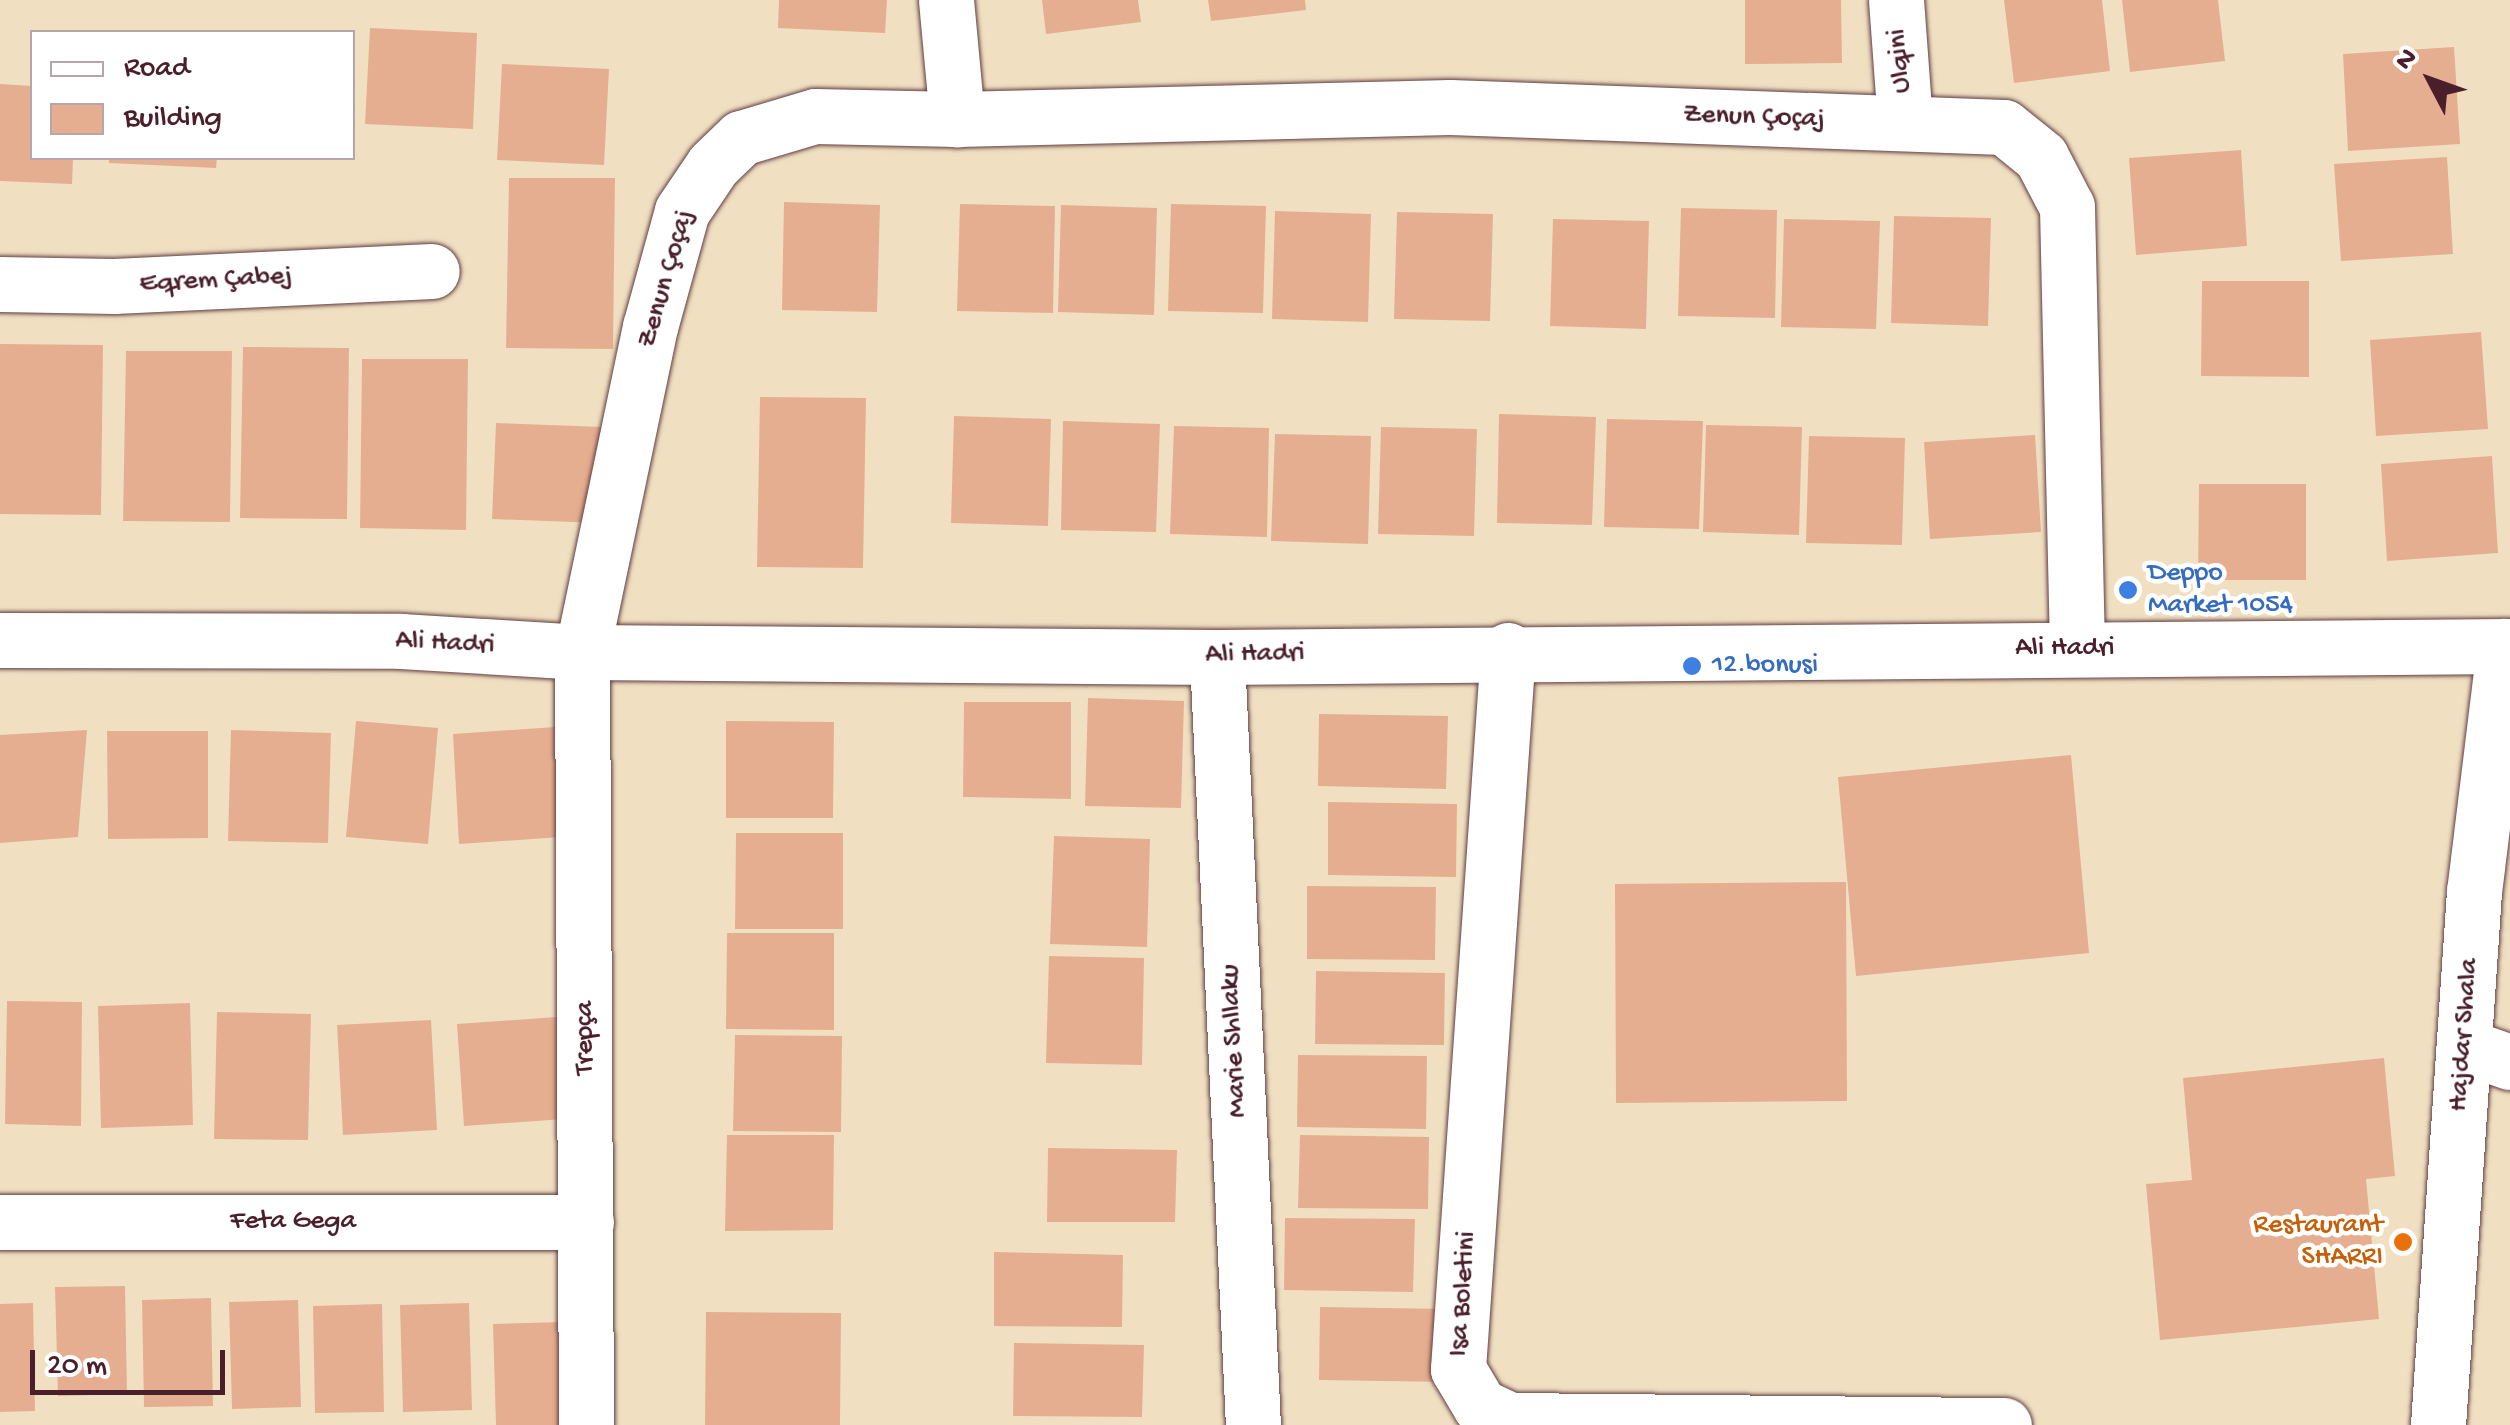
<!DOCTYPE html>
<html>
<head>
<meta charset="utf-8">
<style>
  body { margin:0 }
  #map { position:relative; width:2510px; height:1425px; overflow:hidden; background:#f0e0c1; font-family:"Gochi Hand",sans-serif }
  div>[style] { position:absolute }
  .building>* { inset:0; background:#e5ae90 }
  .roads { filter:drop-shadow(0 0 2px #633c42) drop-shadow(0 0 2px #633c42) }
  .minor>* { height:55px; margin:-27.5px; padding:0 27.5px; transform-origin:27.5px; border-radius:27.5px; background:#fff }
  .dots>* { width:28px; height:28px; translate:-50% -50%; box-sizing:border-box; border:5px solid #fff; border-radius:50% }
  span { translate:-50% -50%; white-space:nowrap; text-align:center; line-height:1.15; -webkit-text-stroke:9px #fff; paint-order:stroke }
  .street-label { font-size:28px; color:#4a1f2b }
  .shop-label { font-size:28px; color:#366cbe }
  .left { translate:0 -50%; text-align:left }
  .food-label { font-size:28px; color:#c56008 }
  .right { translate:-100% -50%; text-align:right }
  .legend { position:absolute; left:30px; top:30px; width:325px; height:130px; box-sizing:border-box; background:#fff; border:2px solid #b7a5aa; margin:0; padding:12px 18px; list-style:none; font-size:30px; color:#4a1f2b }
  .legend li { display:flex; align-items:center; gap:20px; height:50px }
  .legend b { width:50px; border:2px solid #b7a5aa }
  .north { position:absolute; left:2380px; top:30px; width:100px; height:100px; -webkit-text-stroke:8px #fff; paint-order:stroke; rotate:311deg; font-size:28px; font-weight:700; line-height:40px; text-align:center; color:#4a1f2b }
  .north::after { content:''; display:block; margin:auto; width:35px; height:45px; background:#4a1f2b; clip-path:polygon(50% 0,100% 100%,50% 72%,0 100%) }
  .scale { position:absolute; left:30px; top:1350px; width:195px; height:45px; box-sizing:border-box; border:5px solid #4a1f2b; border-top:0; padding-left:12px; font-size:30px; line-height:35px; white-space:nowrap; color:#4a1f2b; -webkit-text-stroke:8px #fff; paint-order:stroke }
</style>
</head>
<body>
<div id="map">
  <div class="building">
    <div style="clip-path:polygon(779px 0,887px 0,885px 33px,778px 28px)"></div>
    <div style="clip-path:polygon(1042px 0,1138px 0,1141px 22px,1046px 34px)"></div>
    <div style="clip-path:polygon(1208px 0,1305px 0,1306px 10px,1211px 21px)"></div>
    <div style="clip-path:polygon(1745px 0,1841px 0,1842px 63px,1745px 64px)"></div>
    <div style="clip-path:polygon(2004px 0,2102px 0,2110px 71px,2014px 83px)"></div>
    <div style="clip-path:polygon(2122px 0,2218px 0,2225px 61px,2130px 72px)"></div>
    <div style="clip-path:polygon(370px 28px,477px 33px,473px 129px,365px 124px)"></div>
    <div style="clip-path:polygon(2454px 47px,2460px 144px,2348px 151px,2343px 54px)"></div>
    <div style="clip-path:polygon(502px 64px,609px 69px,604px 165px,497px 160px)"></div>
    <div style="clip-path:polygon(0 84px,32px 86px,32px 158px,73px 158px,72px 184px,0 181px)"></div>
    <div style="clip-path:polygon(2241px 150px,2247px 246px,2136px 255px,2129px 158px)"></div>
    <div style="clip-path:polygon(2447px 157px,2453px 254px,2341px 261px,2334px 164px)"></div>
    <div style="clip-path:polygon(109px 158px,217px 158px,216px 168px,109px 163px)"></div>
    <div style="clip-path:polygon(509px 178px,615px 178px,613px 349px,506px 348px)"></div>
    <div style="clip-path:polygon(784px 202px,880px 205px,877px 312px,782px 310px)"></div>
    <div style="clip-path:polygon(960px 204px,1055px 206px,1053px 313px,957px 311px)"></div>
    <div style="clip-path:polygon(1171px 204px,1266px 206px,1263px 313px,1168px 311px)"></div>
    <div style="clip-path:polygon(1061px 205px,1157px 208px,1154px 315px,1058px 312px)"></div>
    <div style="clip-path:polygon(1681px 208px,1777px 210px,1775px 318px,1678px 316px)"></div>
    <div style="clip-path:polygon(1275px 211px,1371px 214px,1368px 322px,1272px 319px)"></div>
    <div style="clip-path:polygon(1397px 212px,1493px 214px,1490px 321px,1394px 319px)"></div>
    <div style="clip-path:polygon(1894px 216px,1991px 218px,1988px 326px,1891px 323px)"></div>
    <div style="clip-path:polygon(1553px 219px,1649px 221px,1646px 329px,1550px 326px)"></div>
    <div style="clip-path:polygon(1784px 219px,1880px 221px,1876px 329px,1781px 327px)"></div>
    <div style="clip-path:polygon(2202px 281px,2309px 281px,2309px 377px,2201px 376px)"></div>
    <div style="clip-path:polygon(2481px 332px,2488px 429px,2376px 436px,2370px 340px)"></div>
    <div style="clip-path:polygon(0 344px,103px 345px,101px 515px,0 514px)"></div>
    <div style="clip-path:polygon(243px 347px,349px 348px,347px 519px,240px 518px)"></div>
    <div style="clip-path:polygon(126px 351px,232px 351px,230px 522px,123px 521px)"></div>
    <div style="clip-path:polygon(362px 359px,468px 359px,466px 530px,360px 528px)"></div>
    <div style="clip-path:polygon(760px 397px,866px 398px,863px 568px,757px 567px)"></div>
    <div style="clip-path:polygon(1499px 414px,1596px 417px,1592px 525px,1497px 523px)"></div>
    <div style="clip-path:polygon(954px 416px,1051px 419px,1048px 526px,951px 523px)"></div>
    <div style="clip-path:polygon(1607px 419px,1703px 421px,1699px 529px,1604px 527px)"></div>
    <div style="clip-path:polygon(1063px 421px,1160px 424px,1156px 532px,1061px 530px)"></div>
    <div style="clip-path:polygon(496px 423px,604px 427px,599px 523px,492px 519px)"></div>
    <div style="clip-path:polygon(1706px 425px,1802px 427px,1799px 535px,1703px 532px)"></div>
    <div style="clip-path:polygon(1174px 426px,1269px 428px,1267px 537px,1170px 534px)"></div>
    <div style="clip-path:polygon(1381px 427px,1477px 429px,1474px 536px,1378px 534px)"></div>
    <div style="clip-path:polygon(1275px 434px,1371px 436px,1368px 544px,1271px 541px)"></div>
    <div style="clip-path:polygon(2035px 435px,2041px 532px,1930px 539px,1924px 442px)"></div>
    <div style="clip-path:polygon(1809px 436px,1905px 438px,1902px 545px,1806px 543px)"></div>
    <div style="clip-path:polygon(2492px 456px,2498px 553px,2387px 561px,2381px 464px)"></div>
    <div style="clip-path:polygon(2199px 484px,2306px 484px,2306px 580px,2198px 580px)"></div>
    <div style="clip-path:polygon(1088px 698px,1184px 701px,1181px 808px,1085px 806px)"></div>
    <div style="clip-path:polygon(964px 702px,1071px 702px,1071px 799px,963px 797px)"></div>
    <div style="clip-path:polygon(1319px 714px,1448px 716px,1446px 789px,1318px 786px)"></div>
    <div style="clip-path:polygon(356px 721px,438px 728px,428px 844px,346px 837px)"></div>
    <div style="clip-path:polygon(726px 721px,834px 722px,833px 818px,726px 818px)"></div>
    <div style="clip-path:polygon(555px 727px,561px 837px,459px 844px,453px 734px)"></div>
    <div style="clip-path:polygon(87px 730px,78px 837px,0 843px,0 735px)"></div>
    <div style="clip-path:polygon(231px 730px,331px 733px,328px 843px,228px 841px)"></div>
    <div style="clip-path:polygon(107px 731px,208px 731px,208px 838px,108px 839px)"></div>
    <div style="clip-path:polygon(2071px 755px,2089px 953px,1856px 976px,1838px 777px)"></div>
    <div style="clip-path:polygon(1328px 802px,1457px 804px,1456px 877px,1328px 875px)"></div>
    <div style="clip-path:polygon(736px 833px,843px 833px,843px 929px,735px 929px)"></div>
    <div style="clip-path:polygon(1054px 836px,1150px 839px,1147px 947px,1050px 944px)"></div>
    <div style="clip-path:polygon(1846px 882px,1847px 1101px,1616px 1103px,1615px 884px)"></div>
    <div style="clip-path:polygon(1307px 886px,1436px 887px,1435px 960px,1307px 959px)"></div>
    <div style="clip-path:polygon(727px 933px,834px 933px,834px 1030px,726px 1029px)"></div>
    <div style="clip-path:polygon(1049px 956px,1144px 958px,1142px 1065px,1046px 1063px)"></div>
    <div style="clip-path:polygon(1316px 971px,1445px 973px,1444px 1045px,1315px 1044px)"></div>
    <div style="clip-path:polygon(7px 1001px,82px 1002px,81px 1126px,5px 1124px)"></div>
    <div style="clip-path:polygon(190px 1003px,193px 1125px,101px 1128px,98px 1006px)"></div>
    <div style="clip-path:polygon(217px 1012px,311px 1014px,308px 1140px,214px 1139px)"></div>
    <div style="clip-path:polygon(557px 1017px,564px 1119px,464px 1126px,457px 1024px)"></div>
    <div style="clip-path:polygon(431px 1020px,437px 1130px,343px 1135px,337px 1025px)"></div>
    <div style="clip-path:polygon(735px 1035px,842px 1036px,841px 1132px,733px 1131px)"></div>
    <div style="clip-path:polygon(1298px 1055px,1427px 1056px,1426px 1129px,1297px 1127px)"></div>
    <div style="clip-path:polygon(2384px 1058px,2395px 1176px,2366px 1179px,2379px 1319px,2160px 1340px,2146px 1184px,2192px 1180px,2183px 1078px)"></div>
    <div style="clip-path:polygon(727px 1135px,834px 1135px,833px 1230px,725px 1231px)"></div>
    <div style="clip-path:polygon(1300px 1135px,1429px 1137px,1428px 1209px,1298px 1208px)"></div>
    <div style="clip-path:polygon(1048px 1148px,1177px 1150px,1175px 1222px,1047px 1222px)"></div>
    <div style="clip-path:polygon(1285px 1218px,1415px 1219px,1413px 1292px,1284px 1290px)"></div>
    <div style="clip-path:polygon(994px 1252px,1123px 1255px,1122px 1327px,994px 1326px)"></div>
    <div style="clip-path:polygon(125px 1286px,127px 1394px,58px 1396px,55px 1287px)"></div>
    <div style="clip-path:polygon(211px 1298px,213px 1406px,144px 1407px,142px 1300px)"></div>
    <div style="clip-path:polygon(298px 1300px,301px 1407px,232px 1409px,229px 1302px)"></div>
    <div style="clip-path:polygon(33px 1303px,35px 1411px,0 1412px,0 1304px)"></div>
    <div style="clip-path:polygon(469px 1303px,472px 1410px,403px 1412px,400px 1305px)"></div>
    <div style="clip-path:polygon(382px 1304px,384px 1412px,315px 1413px,313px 1306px)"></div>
    <div style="clip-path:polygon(1320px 1307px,1449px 1309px,1448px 1382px,1319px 1380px)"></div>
    <div style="clip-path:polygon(706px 1312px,841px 1313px,840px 1425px,705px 1425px)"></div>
    <div style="clip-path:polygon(562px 1322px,565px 1425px,496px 1425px,493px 1324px)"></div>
    <div style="clip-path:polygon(1014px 1343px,1144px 1345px,1142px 1417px,1013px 1416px)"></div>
  </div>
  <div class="roads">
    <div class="minor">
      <div style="left:946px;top:0;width:120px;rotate:84.7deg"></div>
      <div style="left:1896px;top:0;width:122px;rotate:85.8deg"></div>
      <div style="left:0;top:284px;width:114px;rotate:1deg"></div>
      <div style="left:114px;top:286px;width:318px;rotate:-2.7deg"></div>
      <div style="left:0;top:640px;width:401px;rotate:0.1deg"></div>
      <div style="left:401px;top:641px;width:181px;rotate:3.5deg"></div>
      <div style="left:582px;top:652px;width:635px;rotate:0.45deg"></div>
      <div style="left:1217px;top:657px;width:1293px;rotate:-0.49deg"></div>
      <div style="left:1508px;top:650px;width:721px;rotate:93.98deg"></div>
      <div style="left:1458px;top:1369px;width:43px;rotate:59.3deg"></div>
      <div style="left:1480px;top:1406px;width:33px;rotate:25deg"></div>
      <div style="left:1510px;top:1420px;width:494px;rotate:0.6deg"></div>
      <div style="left:1217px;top:657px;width:769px;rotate:87.32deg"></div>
      <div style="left:2464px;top:1046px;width:49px;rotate:19.2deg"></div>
      <div style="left:0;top:1222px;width:586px"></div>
      <div style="left:586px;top:1425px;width:773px;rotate:-90.3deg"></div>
      <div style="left:582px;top:652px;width:332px;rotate:-78.2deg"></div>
      <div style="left:650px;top:327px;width:120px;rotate:-74.6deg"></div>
      <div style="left:682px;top:211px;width:55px;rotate:-56deg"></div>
      <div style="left:713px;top:165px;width:39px;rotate:-44deg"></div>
      <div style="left:741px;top:138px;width:77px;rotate:-16.6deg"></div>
      <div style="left:815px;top:116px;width:142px;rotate:1.2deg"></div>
      <div style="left:957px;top:119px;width:493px;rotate:-1.4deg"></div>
      <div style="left:1450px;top:107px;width:554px;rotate:2.07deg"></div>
      <div style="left:2004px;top:127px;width:48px;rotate:39deg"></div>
      <div style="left:2041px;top:157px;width:56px;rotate:62.5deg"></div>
      <div style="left:2067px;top:207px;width:441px;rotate:88.7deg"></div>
      <div style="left:2438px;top:1425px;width:534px;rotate:-86.14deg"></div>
      <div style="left:2474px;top:892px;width:248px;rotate:-83deg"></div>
    </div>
  </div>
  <div class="dots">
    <div style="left:2128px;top:590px;background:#3f7fe0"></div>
    <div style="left:1692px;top:666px;background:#3f7fe0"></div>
    <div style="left:2403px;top:1242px;background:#e8710a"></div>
  </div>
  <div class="street-label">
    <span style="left:1901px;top:61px;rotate:-95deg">Ulqini</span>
    <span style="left:1754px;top:118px;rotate:2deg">Zenun Çoçaj</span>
    <span style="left:667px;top:279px;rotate:-74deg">Zenun Çoçaj</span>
    <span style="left:216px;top:281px;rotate:-3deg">Eqrem Çabej</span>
    <span style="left:445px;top:644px;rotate:3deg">Ali Hadri</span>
    <span style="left:2065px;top:649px">Ali Hadri</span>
    <span style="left:1255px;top:655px;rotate:-1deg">Ali Hadri</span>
    <span style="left:2465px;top:1035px;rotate:-86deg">Hajdar Shala</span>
    <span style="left:586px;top:1038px;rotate:-90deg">Trepça</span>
    <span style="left:1235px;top:1041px;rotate:-93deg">Marie Shllaku</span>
    <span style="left:293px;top:1222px">Feta Gega</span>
    <span style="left:1464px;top:1294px;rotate:-86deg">Isa Boletini</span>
  </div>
  <div class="shop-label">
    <span class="left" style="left:2148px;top:590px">Deppo<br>Market 1054</span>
    <span class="left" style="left:1712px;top:666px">12.bonusi</span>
  </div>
  <div class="food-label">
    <span class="right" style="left:2383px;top:1242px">Restaurant<br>SHARRI</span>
  </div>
  <ul class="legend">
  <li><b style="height:12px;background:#fff"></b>Road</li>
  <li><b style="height:28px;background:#e5ae90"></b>Building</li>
  </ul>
  <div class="north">N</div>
  <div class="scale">20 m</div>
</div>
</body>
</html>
